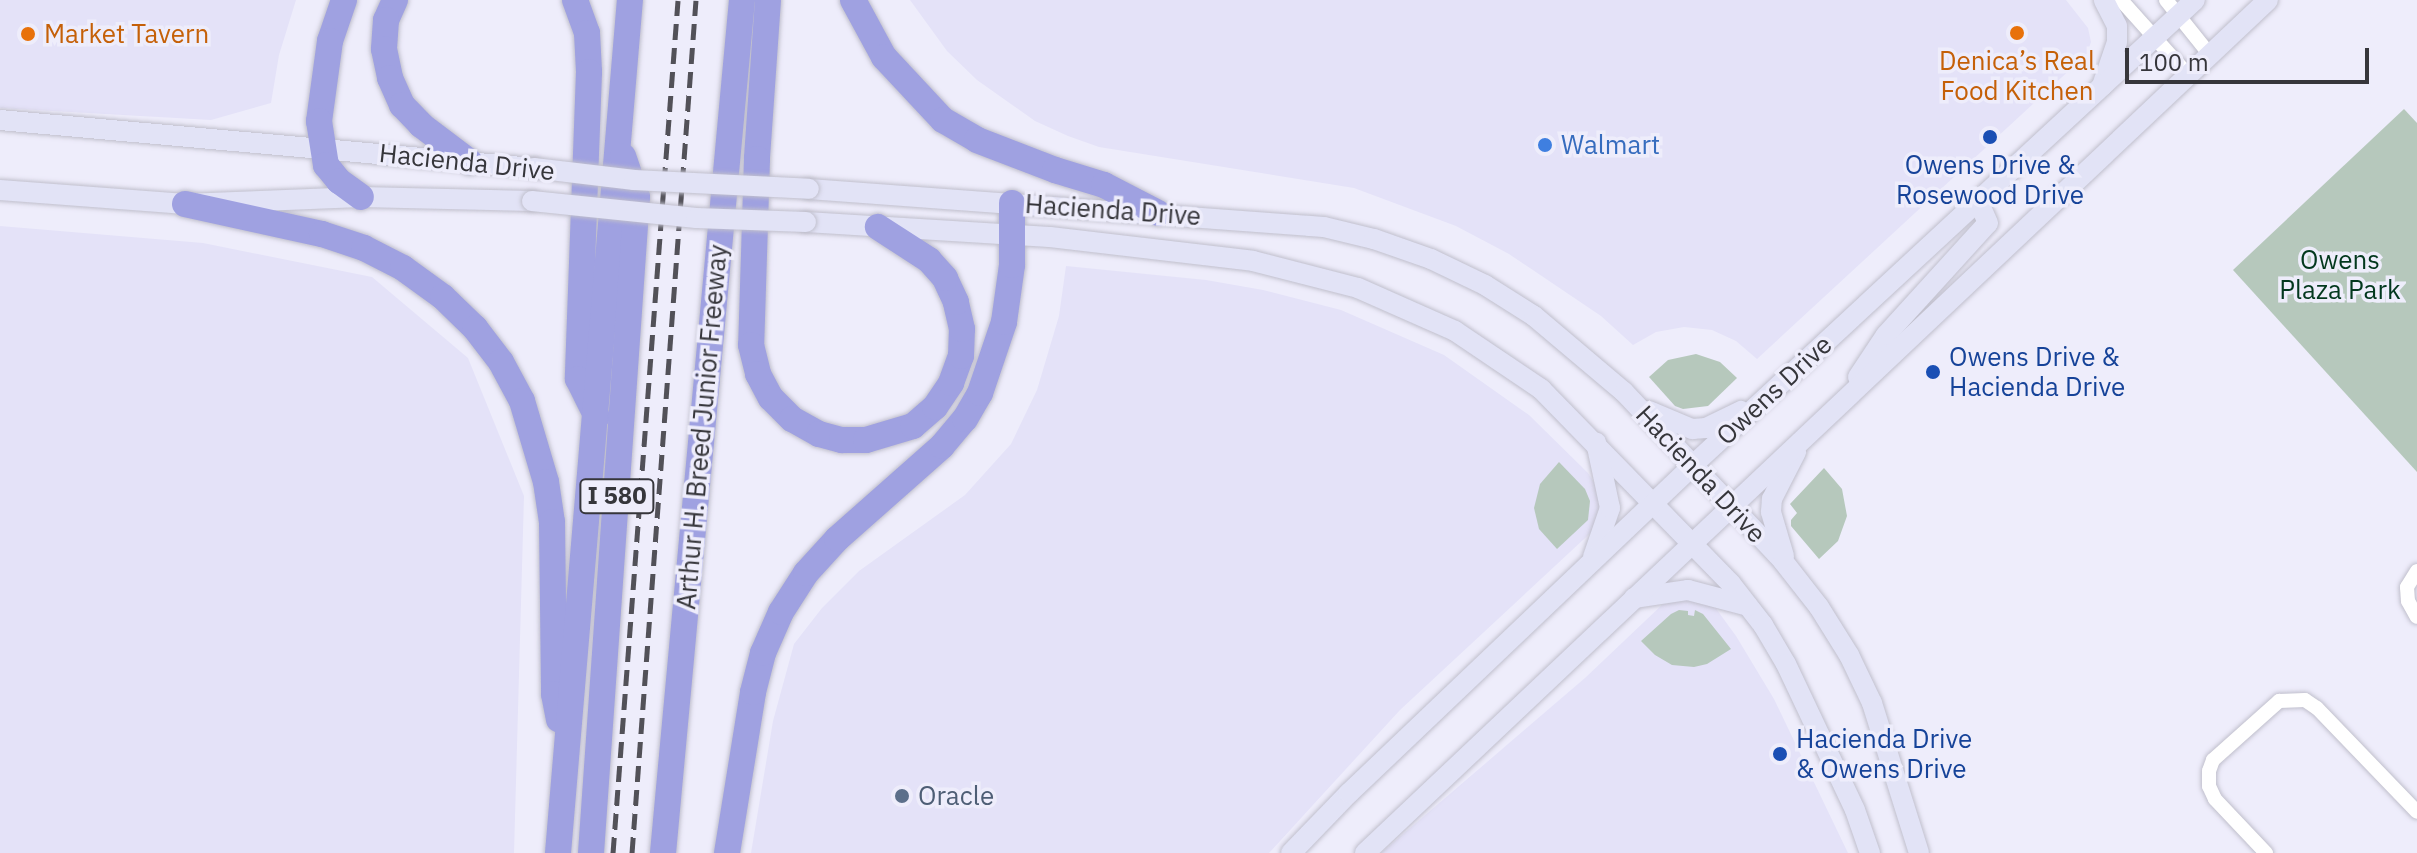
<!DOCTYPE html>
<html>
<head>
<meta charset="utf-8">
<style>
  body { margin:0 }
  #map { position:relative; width:2417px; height:853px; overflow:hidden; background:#eeedfb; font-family:"IBM Plex Sans",sans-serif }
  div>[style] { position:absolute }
  .built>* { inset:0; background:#e4e2f8 }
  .green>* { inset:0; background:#b6c8bc }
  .roads { filter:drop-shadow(0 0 2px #c0bfcc) drop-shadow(0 0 2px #c0bfcc) }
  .street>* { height:14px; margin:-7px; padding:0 7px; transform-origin:7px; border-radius:7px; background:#fff }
  .secondary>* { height:20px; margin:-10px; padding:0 10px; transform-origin:10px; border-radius:10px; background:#e2e3f6 }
  .highway>* { height:26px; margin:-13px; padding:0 13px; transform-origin:13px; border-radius:13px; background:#9fa1e1 }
  .rail>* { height:5px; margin-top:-2.5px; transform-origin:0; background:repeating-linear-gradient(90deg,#525158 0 16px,transparent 0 24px) }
  .bridges { filter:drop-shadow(0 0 2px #c0bfcc) drop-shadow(0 0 2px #c0bfcc) }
  .secondary-bridge>* { height:20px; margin:-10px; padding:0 10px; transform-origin:10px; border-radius:10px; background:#e2e3f6 }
  .dots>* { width:22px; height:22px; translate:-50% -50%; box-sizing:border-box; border:4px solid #eeedfb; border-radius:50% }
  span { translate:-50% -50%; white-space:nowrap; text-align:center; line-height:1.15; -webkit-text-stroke:7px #eeedfb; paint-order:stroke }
  .shield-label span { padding:2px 6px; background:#eeedfb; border:2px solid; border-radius:6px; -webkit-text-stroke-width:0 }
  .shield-label { font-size:24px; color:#36363b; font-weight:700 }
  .food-label { font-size:26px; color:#c56008 }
  .left { translate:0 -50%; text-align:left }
  .shop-label { font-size:26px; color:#366cbe }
  .street-label { font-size:26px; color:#36363b }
  .transit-label { font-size:26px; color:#164399 }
  .park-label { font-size:26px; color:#03381e }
  .service-label { font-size:26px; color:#4e5e75 }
  .scale { position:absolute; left:2125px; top:48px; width:244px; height:36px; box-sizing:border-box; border:4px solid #36363b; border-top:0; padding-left:10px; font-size:24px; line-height:28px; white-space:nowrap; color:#36363b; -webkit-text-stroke:6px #eeedfb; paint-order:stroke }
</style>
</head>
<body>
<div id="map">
  <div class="built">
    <div style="clip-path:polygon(0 0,296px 0,279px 55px,271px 103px,211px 120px,0 108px)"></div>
    <div style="clip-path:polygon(910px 0,2066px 0,2088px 28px,2091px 42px,2087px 54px,1757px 359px,1736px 341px,1712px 330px,1684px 327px,1656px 332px,1633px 345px,1601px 316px,1509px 254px,1456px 226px,1354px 188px,1099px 147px,1068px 136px,1035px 121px,977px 80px,947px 51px)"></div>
    <div style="clip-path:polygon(0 226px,203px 243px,372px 277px,468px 358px,524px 496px,514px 853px,0 853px)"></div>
    <div style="clip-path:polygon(1066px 266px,1206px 280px,1263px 290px,1341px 310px,1444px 355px,1529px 415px,1588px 473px,1603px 497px,1598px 526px,1400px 710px,1269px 853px,751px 853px,773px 721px,794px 644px,822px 608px,859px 571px,965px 495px,1011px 444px,1037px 390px,1059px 316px)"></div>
    <div style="clip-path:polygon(1681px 595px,1712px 603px,1736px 636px,1774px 699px,1848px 853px,1381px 853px,1585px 678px,1664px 603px)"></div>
  </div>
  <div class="green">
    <div style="clip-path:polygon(2404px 109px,2417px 123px,2417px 472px,2233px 270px)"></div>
    <div style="clip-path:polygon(1696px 354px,1720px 362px,1737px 378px,1708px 406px,1683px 409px,1675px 406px,1649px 377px,1668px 360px)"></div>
    <div style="clip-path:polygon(1559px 462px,1585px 489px,1590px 501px,1588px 520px,1557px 549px,1539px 529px,1534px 508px,1540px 484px)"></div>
    <div style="clip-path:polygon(1824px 468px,1842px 489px,1847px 516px,1838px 541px,1819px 559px,1791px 526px,1791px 520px,1797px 513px,1790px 504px)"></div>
    <div style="clip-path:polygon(1679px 610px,1688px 611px,1688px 615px,1694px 616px,1695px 610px,1703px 614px,1731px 649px,1707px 664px,1694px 667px,1672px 665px,1655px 655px,1641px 641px,1671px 614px)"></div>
  </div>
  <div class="roads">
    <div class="street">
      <div style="left:2121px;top:0;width:102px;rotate:48.2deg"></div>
      <div style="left:2166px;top:0;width:70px;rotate:51.3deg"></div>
      <div style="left:2417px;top:571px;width:19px;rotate:122deg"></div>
      <div style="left:2407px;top:587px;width:14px;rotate:86deg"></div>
      <div style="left:2408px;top:601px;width:18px;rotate:61deg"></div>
      <div style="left:2266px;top:853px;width:74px;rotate:-133.4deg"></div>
      <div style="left:2215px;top:799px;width:14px;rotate:-115deg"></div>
      <div style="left:2209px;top:786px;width:15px;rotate:-90deg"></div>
      <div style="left:2209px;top:771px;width:12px;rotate:-70deg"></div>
      <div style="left:2213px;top:760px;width:89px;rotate:-41.8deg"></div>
      <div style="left:2279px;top:701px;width:26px;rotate:-2deg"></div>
      <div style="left:2305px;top:700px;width:14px;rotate:34deg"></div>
      <div style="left:2317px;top:708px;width:144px;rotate:46.1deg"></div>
    </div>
    <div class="secondary">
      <div style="left:2102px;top:86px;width:46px;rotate:-71.2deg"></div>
      <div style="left:2117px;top:42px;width:16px;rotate:-90deg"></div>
      <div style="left:2117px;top:26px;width:29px;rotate:-117deg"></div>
      <div style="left:0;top:120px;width:536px;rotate:5.14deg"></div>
      <div style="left:809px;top:189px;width:516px;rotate:4.22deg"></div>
      <div style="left:1324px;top:227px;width:51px;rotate:13.5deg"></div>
      <div style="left:1374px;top:239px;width:60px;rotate:19.3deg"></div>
      <div style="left:1431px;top:259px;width:60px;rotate:25.7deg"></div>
      <div style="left:1485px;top:285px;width:58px;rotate:32.3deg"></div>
      <div style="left:1534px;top:316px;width:118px;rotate:40.2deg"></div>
      <div style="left:1624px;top:392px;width:232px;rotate:46.7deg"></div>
      <div style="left:1783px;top:561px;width:58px;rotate:52deg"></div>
      <div style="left:1819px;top:607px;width:57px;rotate:58deg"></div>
      <div style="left:1849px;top:655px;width:53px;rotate:64.4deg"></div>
      <div style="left:1872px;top:703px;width:157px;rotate:72.6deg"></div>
      <div style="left:0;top:190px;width:186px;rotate:4.3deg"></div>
      <div style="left:185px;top:204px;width:176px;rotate:-2.3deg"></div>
      <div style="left:361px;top:197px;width:171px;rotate:1.3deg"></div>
      <div style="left:806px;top:222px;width:244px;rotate:3.5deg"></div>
      <div style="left:1050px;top:237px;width:204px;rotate:6.7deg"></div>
      <div style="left:1253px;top:261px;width:108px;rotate:14.4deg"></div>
      <div style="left:1358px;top:288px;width:106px;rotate:23.9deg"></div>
      <div style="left:1455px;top:331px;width:104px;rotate:34deg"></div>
      <div style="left:1541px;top:389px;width:272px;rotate:45.7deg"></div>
      <div style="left:1731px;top:584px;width:52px;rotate:52deg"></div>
      <div style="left:1763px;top:625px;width:45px;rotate:59.5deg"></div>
      <div style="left:1786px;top:664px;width:161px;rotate:64.7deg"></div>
      <div style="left:1855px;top:810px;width:46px;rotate:70.8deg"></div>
      <div style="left:1858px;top:377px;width:50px;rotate:-56.3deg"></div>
      <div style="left:1886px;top:335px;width:151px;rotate:-47.7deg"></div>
      <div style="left:1988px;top:223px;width:24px;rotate:-114deg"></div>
      <div style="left:1649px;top:411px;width:47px;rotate:22.7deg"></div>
      <div style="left:1692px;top:429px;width:14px;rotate:-4deg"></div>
      <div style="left:1706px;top:428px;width:39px;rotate:-26deg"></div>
      <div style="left:1784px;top:556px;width:46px;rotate:-106.5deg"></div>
      <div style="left:1771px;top:512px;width:13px;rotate:-86deg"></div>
      <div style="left:1772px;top:499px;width:53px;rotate:-62.9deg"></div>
      <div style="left:1593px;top:557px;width:52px;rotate:-70.9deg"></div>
      <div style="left:1610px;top:508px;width:67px;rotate:-102deg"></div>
      <div style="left:1634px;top:598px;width:55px;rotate:-8.4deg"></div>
      <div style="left:1688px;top:590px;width:62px;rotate:14.9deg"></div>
      <div style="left:1291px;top:853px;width:83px;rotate:-46deg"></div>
      <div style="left:1349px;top:793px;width:475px;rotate:-43.6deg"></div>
      <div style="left:1693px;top:465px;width:684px;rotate:-42.81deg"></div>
      <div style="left:1365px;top:853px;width:1242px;rotate:-43.37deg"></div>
    </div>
    <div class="highway">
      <div style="left:344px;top:0;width:43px;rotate:108.9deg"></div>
      <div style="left:330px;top:41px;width:81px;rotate:97.8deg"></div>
      <div style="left:319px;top:121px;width:45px;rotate:81deg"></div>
      <div style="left:326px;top:165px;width:21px;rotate:51deg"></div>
      <div style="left:339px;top:181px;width:27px;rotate:36deg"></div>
      <div style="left:395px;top:0;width:22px;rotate:114deg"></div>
      <div style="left:386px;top:20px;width:29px;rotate:94deg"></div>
      <div style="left:384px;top:49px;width:30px;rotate:78deg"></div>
      <div style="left:390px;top:78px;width:30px;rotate:66deg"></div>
      <div style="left:402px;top:105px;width:28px;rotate:46deg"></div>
      <div style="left:421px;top:125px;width:61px;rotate:37.1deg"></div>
      <div style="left:575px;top:0;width:35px;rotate:70deg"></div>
      <div style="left:587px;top:33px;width:39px;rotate:87deg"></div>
      <div style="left:589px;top:72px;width:307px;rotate:92.1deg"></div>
      <div style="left:578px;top:379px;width:42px;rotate:63.4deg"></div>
      <div style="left:768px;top:0;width:159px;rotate:94deg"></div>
      <div style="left:757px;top:159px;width:186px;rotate:91.8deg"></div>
      <div style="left:751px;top:345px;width:30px;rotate:76deg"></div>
      <div style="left:758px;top:374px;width:27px;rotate:62deg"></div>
      <div style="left:771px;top:398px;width:30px;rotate:45deg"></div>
      <div style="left:792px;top:419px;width:31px;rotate:29deg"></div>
      <div style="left:819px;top:434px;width:24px;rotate:15deg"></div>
      <div style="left:842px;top:440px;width:24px"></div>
      <div style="left:866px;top:440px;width:49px;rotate:-16.6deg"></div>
      <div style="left:913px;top:426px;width:29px;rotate:-41deg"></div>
      <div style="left:935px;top:407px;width:29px;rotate:-56deg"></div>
      <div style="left:951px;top:383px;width:29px;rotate:-70deg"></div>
      <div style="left:961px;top:356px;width:27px;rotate:-88deg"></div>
      <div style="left:962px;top:329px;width:28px;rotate:-103deg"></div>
      <div style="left:956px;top:302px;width:26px;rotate:-115deg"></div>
      <div style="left:945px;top:278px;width:24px;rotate:-132deg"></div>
      <div style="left:929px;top:260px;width:61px;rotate:-147.1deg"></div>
      <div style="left:853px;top:0;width:65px;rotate:61.5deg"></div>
      <div style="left:884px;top:57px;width:86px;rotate:46.9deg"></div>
      <div style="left:943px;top:120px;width:39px;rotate:30deg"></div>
      <div style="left:977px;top:140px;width:84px;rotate:21deg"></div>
      <div style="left:1055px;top:170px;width:51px;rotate:17deg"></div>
      <div style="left:1104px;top:185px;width:61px;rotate:27.4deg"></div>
      <div style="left:185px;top:204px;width:140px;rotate:12.4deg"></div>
      <div style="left:322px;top:234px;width:44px;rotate:18.4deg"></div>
      <div style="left:364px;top:248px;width:44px;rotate:27.1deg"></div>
      <div style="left:403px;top:268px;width:49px;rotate:35.9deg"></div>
      <div style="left:443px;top:297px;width:45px;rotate:44.1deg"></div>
      <div style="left:475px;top:328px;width:43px;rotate:52.6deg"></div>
      <div style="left:501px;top:362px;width:44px;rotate:61.7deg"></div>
      <div style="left:522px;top:401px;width:84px;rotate:73.5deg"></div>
      <div style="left:546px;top:482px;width:40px;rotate:81.5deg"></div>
      <div style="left:552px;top:522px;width:172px;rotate:89.3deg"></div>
      <div style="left:554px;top:694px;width:26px;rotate:79deg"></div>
      <div style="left:558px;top:853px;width:856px;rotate:-85.18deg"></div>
      <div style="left:591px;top:853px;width:658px;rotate:-85.99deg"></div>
      <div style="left:637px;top:197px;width:43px;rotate:-108.9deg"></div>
      <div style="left:663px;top:853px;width:857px;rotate:-84.71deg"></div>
      <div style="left:727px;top:853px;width:163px;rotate:-80.8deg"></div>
      <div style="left:753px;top:692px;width:40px;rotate:-75.6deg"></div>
      <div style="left:763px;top:653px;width:45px;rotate:-66.3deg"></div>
      <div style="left:781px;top:612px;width:46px;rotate:-57.3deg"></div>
      <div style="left:806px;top:573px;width:46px;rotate:-47.6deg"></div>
      <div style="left:837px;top:539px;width:140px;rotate:-41.5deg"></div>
      <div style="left:942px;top:446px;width:35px;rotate:-50deg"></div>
      <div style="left:965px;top:419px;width:30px;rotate:-60deg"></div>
      <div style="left:980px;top:393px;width:75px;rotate:-71.3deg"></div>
      <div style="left:1004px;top:322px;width:58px;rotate:-82deg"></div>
      <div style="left:1012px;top:265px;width:62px;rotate:-90deg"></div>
    </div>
  </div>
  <div class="rail">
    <div style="left:613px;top:853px;width:855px;rotate:-85.64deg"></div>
    <div style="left:632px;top:853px;width:855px;rotate:-85.71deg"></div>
  </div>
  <div class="bridges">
    <div class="secondary-bridge">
      <div style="left:534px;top:168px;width:101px;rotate:6.8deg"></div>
      <div style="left:634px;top:180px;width:175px;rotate:2.9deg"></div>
      <div style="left:532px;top:201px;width:165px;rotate:5.9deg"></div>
      <div style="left:696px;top:218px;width:110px;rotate:2.1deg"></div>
    </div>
  </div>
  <div class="dots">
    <div style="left:2017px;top:33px;background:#e8710a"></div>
    <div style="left:28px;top:34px;background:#e8710a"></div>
    <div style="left:1990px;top:137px;background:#1a4fb4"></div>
    <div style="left:1545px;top:145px;background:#3f7fe0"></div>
    <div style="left:1933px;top:372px;background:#1a4fb4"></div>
    <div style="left:1780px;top:754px;background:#1a4fb4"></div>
    <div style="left:902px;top:796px;background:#5c6f8a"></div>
  </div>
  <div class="shield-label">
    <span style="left:617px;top:496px">I 580</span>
  </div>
  <div class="food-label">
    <span class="left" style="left:44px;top:34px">Market Tavern</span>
    <span style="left:2017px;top:76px">Denica’s Real<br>Food Kitchen</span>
  </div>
  <div class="shop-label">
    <span class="left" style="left:1561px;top:145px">Walmart</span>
  </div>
  <div class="street-label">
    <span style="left:467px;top:162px;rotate:6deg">Hacienda Drive</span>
    <span style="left:1113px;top:210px;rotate:4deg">Hacienda Drive</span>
    <span style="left:1774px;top:390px;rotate:-43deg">Owens Drive</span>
    <span style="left:702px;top:427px;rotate:-85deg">Arthur H. Breed Junior Freeway</span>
    <span style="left:1701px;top:474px;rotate:47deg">Hacienda Drive</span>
  </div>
  <div class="transit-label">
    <span style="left:1990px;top:180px">Owens Drive &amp;<br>Rosewood Drive</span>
    <span class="left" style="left:1949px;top:372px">Owens Drive &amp;<br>Hacienda Drive</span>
    <span class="left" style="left:1796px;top:754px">Hacienda Drive<br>&amp; Owens Drive</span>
  </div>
  <div class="park-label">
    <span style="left:2340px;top:275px">Owens<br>Plaza Park</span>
  </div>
  <div class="service-label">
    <span class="left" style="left:918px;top:796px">Oracle</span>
  </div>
  <div class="scale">100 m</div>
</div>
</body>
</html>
